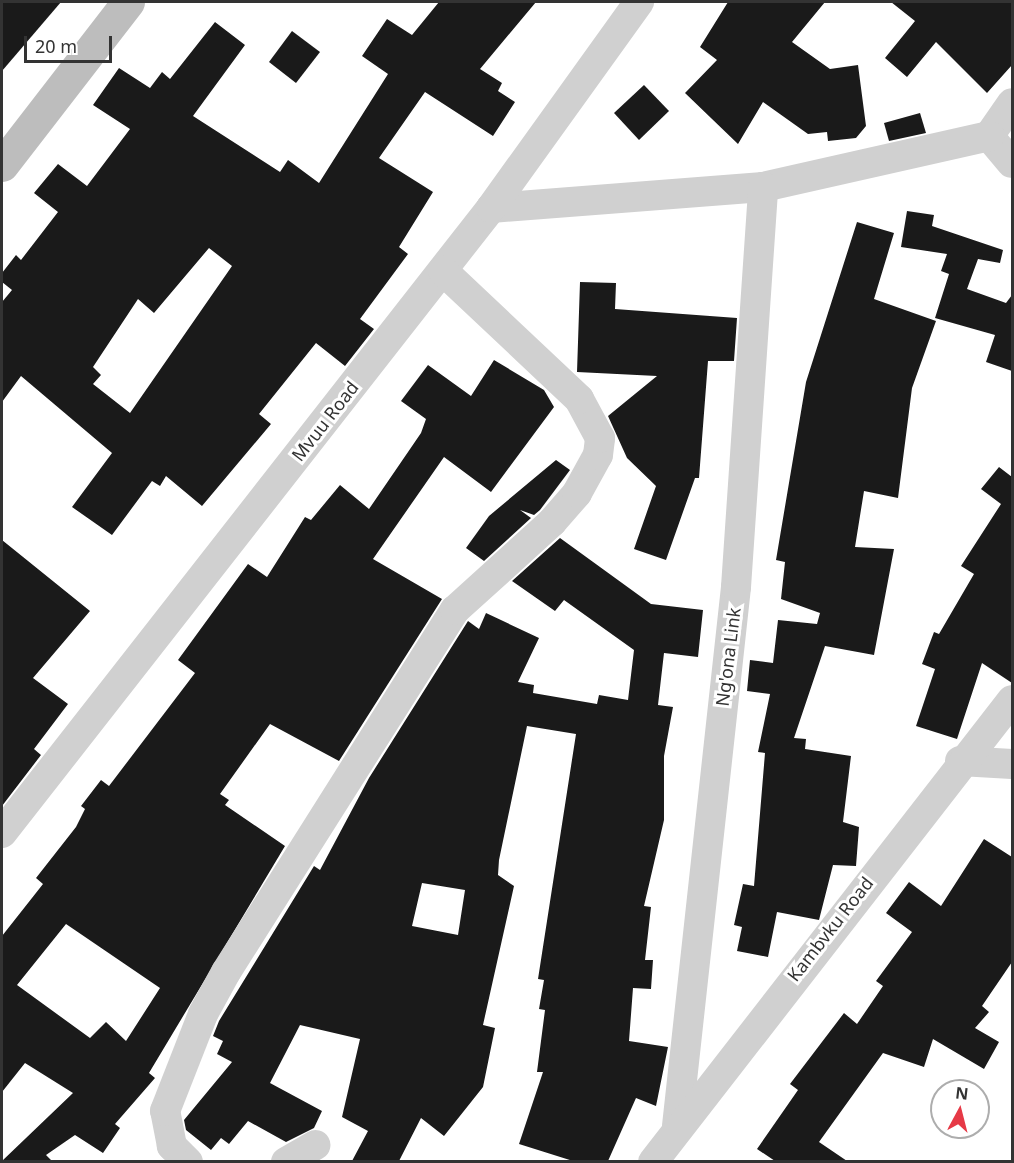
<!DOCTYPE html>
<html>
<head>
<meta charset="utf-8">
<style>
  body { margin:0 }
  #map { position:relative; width:1014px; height:1163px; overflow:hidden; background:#fff; font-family:"Noto Sans",sans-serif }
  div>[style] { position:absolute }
  .building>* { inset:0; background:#1a1a1a }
  .street>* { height:30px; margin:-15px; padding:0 15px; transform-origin:15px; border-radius:15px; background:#d0d0d0 }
  .secondary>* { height:33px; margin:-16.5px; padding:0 16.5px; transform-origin:16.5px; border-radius:16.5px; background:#bdbdbd }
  span { translate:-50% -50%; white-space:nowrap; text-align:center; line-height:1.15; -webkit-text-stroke:6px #fff; paint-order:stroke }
  .street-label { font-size:18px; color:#333 }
  .frame { position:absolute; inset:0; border:3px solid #333; pointer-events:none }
  .north { position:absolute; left:930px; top:1079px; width:60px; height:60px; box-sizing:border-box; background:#fff; border:2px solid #adadad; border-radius:50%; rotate:7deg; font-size:16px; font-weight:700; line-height:24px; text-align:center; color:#333 }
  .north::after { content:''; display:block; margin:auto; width:21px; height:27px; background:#e63946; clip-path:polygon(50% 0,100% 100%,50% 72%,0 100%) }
  .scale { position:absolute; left:24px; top:36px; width:88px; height:27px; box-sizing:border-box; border:3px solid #333; border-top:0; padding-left:8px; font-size:18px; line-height:21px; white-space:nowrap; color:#333; -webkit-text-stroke:4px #fff; paint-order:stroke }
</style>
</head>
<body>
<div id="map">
  <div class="building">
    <div style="clip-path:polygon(2px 2px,61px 2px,2px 71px)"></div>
    <div style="clip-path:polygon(evenodd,439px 2px,536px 2px,480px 69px,502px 83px,498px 91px,515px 102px,493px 136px,425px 92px,379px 158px,433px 192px,399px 247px,408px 254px,360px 319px,374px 329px,345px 366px,316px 343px,259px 414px,271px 424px,202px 506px,166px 476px,160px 486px,152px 481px,112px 535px,72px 507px,112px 453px,21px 376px,2px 402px,2px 302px,12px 290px,2px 282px,2px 273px,16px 255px,21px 260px,58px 212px,34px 193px,58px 164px,87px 186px,130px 129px,93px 105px,119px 68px,150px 88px,162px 72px,170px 79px,215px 22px,245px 45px,193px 116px,280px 172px,288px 160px,319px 183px,388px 74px,362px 56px,387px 19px,412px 35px,439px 2px,209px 248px,232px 266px,130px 413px,93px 384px,101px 375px,93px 367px,138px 299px,154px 313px,209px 248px)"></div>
    <div style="clip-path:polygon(728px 2px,825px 2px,792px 42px,830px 69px,858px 65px,866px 126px,856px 138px,828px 141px,827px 132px,808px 134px,763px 102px,738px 144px,685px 93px,717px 60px,700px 47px)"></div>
    <div style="clip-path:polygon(891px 2px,1012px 2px,1012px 65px,987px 93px,936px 42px,907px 77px,885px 58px,915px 21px)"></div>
    <div style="clip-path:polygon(292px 31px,320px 52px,296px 83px,269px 62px)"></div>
    <div style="clip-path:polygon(644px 85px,669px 111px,639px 140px,614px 113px)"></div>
    <div style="clip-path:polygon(920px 113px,926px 133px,889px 141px,884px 123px)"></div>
    <div style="clip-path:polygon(907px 211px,934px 215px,932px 226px,1003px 250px,1000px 263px,978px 259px,967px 289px,1006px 303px,1012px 295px,1012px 371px,986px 362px,995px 335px,935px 318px,949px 274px,941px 271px,947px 254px,901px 247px)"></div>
    <div style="clip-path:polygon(857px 222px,894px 233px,874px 299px,936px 321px,912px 388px,898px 498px,864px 491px,855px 547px,894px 549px,874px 655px,825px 646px,794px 738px,806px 739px,805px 749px,851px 756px,843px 822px,859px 827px,856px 866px,833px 865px,819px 920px,777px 912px,768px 957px,737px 951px,742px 927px,734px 925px,743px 884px,754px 886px,765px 753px,758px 752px,770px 694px,747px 691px,750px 660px,773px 663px,778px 620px,817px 624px,820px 613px,781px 599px,785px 562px,776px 560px,806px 382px)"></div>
    <div style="clip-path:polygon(580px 282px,616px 283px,615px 309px,737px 318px,734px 361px,708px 361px,699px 478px,695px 478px,666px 560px,634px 549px,656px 486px,627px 458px,608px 416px,657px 376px,577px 372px)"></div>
    <div style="clip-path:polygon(evenodd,494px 360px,544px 390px,554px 407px,491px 492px,444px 457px,373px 559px,442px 599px,339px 761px,270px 724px,220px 794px,229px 800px,225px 805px,285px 846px,149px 1073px,155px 1078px,115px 1124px,120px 1128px,103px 1153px,75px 1135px,46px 1155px,52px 1161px,2px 1161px,73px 1093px,25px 1063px,2px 1092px,2px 936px,43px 884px,36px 878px,76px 827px,85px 809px,81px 806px,101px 780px,109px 786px,195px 673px,178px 660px,248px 564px,267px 577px,305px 517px,311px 520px,340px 485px,369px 509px,421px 433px,426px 419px,401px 401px,428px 365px,471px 396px,494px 360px,66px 924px,160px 988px,126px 1041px,106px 1022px,90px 1038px,17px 985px,66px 924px)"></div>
    <div style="clip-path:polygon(556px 460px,570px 470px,540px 510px,534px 515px,520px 510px,531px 518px,484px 561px,466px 548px,489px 516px)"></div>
    <div style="clip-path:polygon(999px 467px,1012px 477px,1012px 683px,982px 663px,957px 739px,916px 726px,935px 669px,922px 664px,934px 632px,939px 634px,974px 574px,961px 566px,1001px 504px,981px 489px)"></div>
    <div style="clip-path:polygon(evenodd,560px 538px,651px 604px,703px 610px,698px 657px,664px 653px,658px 705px,673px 707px,664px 756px,664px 820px,644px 906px,651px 907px,645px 960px,653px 960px,651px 989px,633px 988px,629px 1041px,668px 1047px,656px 1106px,636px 1098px,608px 1161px,573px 1161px,519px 1144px,543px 1072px,537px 1072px,545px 1010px,539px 1009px,544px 980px,538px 979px,576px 734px,527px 726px,499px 860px,498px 875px,514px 886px,483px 1025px,495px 1028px,483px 1087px,444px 1136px,421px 1118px,399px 1161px,352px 1161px,368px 1131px,342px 1117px,360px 1039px,300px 1025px,270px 1083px,322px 1111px,314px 1128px,286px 1142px,248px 1121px,229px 1144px,221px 1138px,211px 1150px,186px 1130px,184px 1120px,232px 1062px,217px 1054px,223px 1041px,213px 1036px,219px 1021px,314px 866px,320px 870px,369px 778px,468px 621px,479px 629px,486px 613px,539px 638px,518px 682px,534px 685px,533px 693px,597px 704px,599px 695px,628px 700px,634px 650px,564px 600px,555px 611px,512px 581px,560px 538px,422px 883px,465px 890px,458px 935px,412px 926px,422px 883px)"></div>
    <div style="clip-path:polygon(2px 540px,90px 611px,33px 678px,68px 704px,34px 749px,41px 755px,2px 806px)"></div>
    <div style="clip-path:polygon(984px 839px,1012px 857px,1012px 962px,982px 1006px,989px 1012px,975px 1028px,999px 1042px,984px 1069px,933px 1039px,924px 1067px,883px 1053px,819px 1142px,847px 1161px,775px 1161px,757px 1149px,798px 1090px,790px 1084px,844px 1013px,857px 1024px,883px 986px,876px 981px,912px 932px,886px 913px,909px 882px,941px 906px)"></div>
  </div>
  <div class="street">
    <div style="left:989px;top:136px;width:40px;rotate:-55.1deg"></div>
    <div style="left:989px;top:136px;width:35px;rotate:50deg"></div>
    <div style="left:491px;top:208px;width:273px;rotate:-4.4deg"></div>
    <div style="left:763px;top:187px;width:232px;rotate:-12.7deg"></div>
    <div style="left:960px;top:761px;width:52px;rotate:3.3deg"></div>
    <div style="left:2px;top:833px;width:794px;rotate:-51.96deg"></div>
    <div style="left:491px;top:208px;width:254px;rotate:-54.3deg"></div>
    <div style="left:677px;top:1126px;width:542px;rotate:-83.75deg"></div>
    <div style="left:736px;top:587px;width:401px;rotate:-86.1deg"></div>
    <div style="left:188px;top:1162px;width:23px;rotate:-135deg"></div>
    <div style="left:172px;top:1146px;width:36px;rotate:-101deg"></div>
    <div style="left:165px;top:1111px;width:104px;rotate:-68.6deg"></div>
    <div style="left:203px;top:1014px;width:48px;rotate:-61.3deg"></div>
    <div style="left:226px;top:972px;width:428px;rotate:-57.7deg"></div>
    <div style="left:455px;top:610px;width:131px;rotate:-42.2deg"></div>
    <div style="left:552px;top:522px;width:38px;rotate:-49deg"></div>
    <div style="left:577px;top:493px;width:43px;rotate:-61.1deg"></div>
    <div style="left:598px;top:455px;width:17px;rotate:-83deg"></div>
    <div style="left:600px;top:438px;width:44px;rotate:-118.3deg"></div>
    <div style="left:579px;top:399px;width:187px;rotate:-136.7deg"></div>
    <div style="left:286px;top:1162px;width:34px;rotate:-30deg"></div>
    <div style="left:653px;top:1162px;width:585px;rotate:-52.15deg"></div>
  </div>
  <div class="secondary">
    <div style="left:2px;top:165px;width:206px;rotate:-52.3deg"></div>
  </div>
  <div class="street-label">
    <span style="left:325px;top:421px;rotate:-52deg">Mvuu Road</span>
    <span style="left:728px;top:657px;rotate:-83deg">Ng'ona Link</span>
    <span style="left:830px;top:929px;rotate:-52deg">Kambvku Road</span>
  </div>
  <div class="frame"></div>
  <div class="north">N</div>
  <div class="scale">20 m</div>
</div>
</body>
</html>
